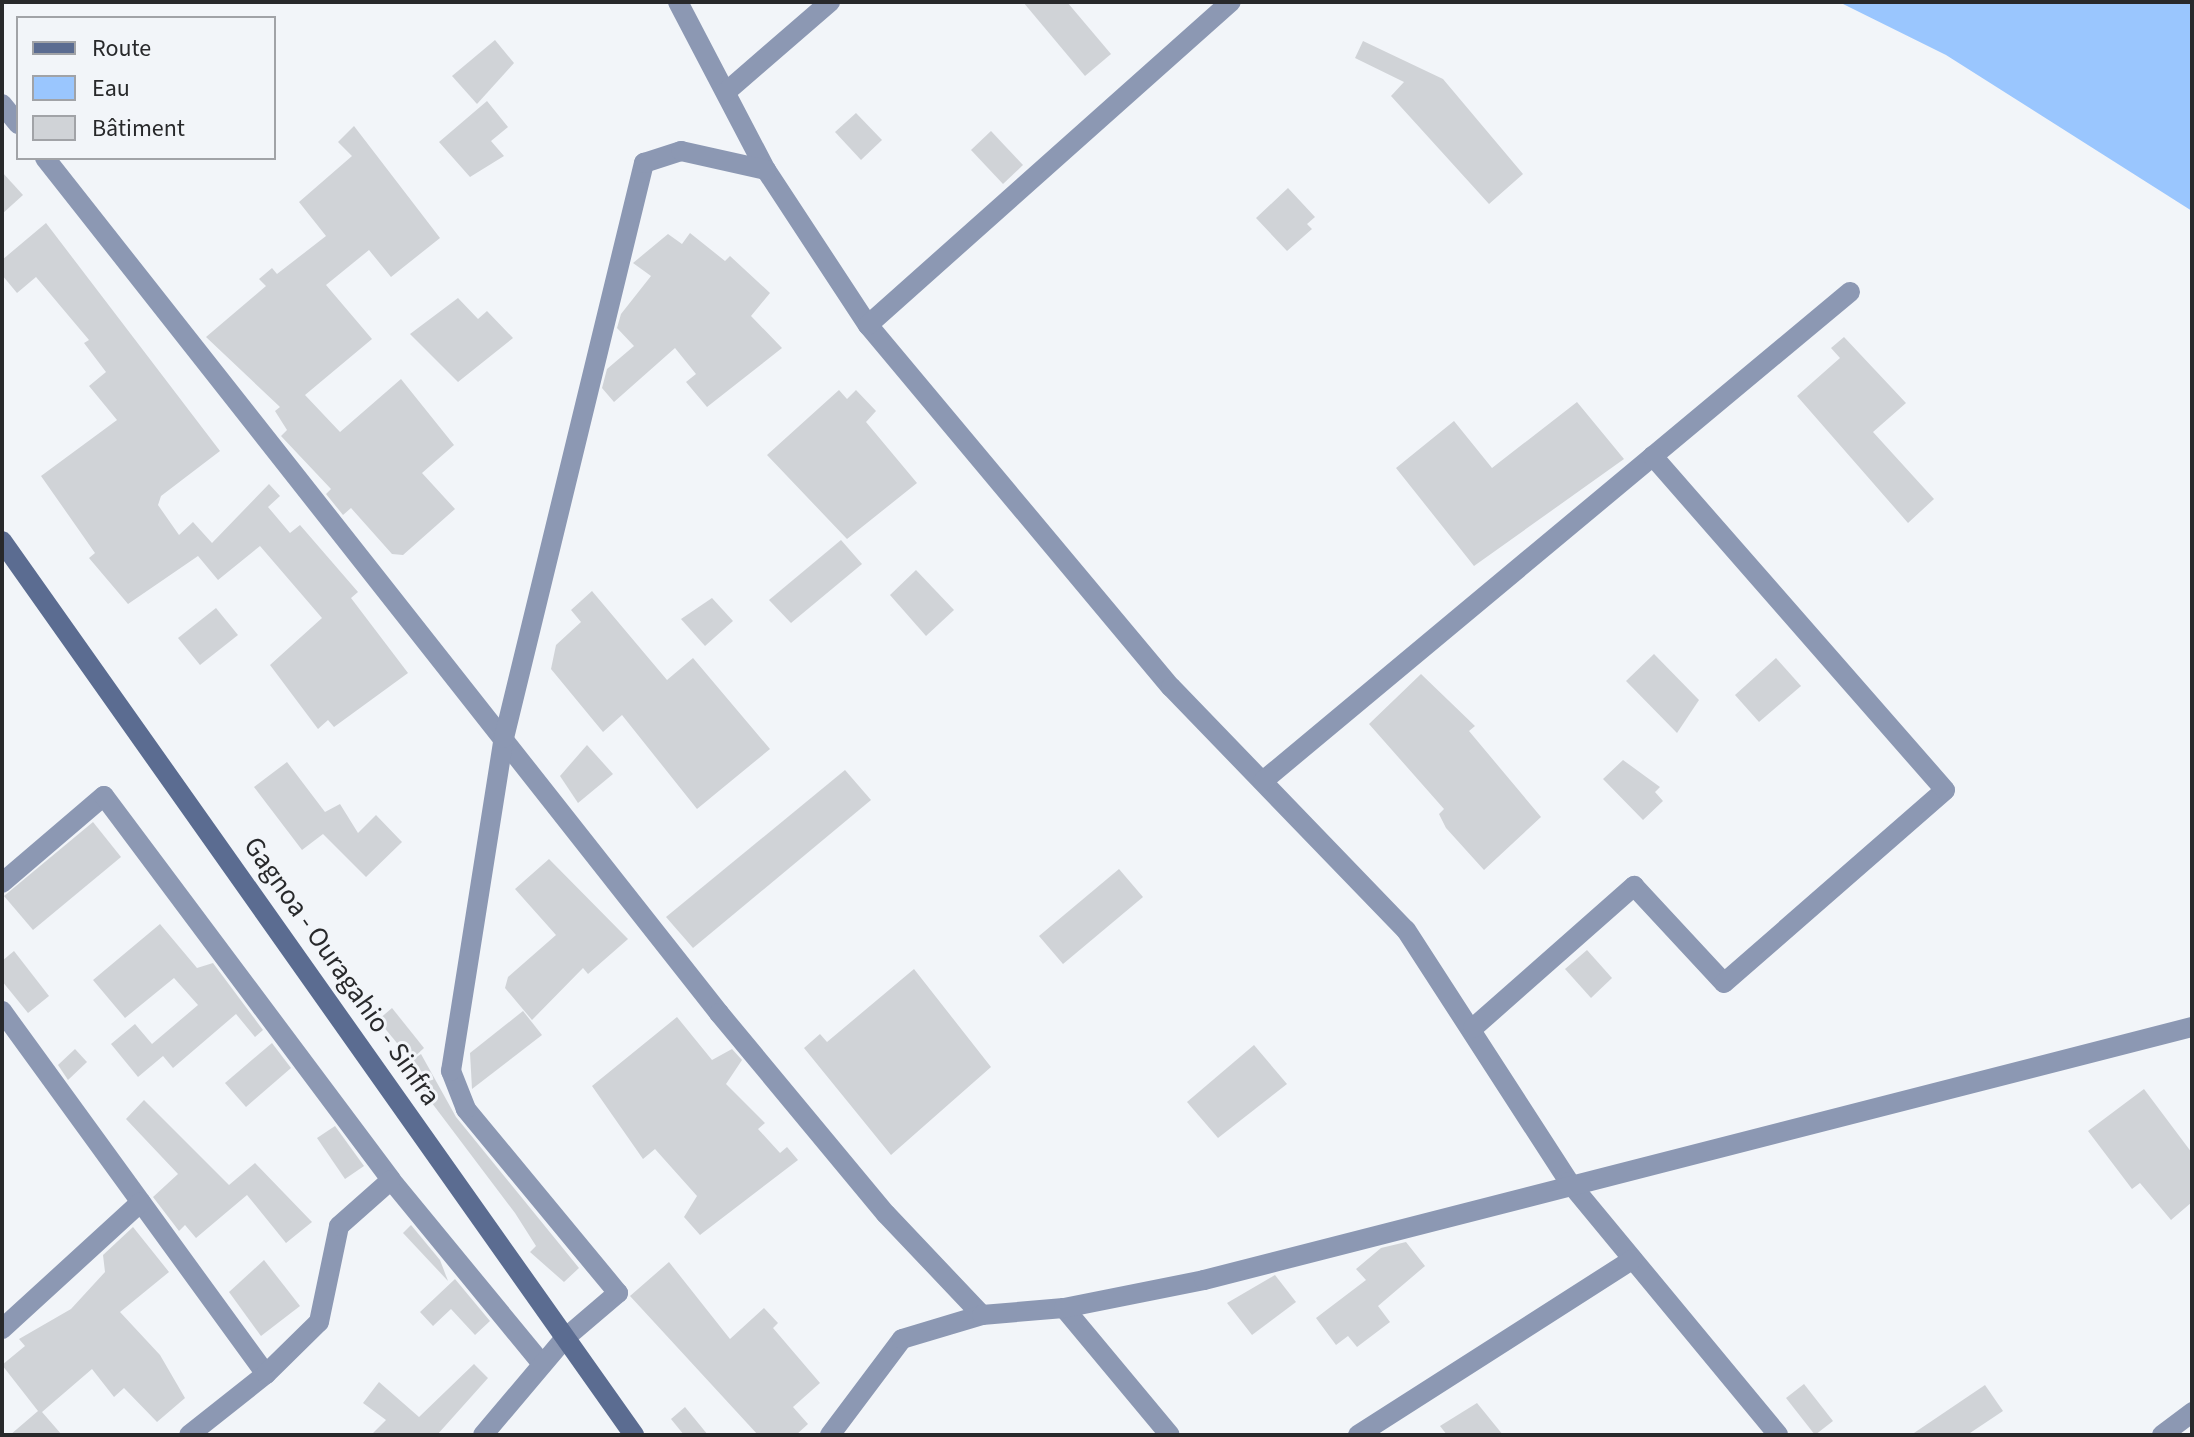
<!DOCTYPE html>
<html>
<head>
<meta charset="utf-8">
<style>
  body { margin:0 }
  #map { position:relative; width:2194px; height:1437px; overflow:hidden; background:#f2f5f9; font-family:"Source Sans 3",sans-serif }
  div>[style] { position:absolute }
  .water>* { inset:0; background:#9ac6fe }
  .building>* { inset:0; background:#d0d3d7 }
  .street>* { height:20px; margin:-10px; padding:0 10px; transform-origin:10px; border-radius:10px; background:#8c98b3 }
  .secondary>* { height:20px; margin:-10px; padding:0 10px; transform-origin:10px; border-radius:10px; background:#5b6c91 }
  span { translate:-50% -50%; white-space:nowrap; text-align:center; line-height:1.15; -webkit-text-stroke:6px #f2f5f9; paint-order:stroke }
  .street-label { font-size:28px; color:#28292b }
  .frame { position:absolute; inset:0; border:4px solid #28292b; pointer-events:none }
  .legend { position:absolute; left:16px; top:16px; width:260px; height:144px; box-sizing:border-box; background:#f2f5f9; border:2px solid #a1a3a7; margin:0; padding:10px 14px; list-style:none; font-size:24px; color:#28292b }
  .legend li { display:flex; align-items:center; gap:16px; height:40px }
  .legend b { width:40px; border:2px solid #a1a3a7 }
</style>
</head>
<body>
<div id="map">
  <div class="water">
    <div style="clip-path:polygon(1839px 2px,2192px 2px,2192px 211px,1946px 55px)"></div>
  </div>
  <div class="building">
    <div style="clip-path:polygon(1023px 2px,1067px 2px,1111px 54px,1085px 76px)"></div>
    <div style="clip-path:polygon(495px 40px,514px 63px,477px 104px,452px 76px)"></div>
    <div style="clip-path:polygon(1363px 41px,1443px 79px,1523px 174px,1489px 204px,1391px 96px,1404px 82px,1355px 58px)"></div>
    <div style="clip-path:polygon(487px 101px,508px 127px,491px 141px,504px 156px,470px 177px,439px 142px)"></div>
    <div style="clip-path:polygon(856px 113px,882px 140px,861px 160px,835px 132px)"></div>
    <div style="clip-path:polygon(354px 126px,440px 238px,391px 277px,369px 250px,326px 285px,372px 339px,305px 395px,340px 432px,401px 379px,454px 445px,422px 473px,455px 509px,403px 555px,392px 554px,351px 508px,343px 515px,326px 494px,331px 489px,281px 436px,287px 430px,275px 411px,280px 407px,206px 337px,266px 286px,259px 279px,272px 268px,277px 274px,326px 236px,299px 202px,352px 156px,338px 142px)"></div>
    <div style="clip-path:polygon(991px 131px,1023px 165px,1003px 184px,971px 150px)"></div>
    <div style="clip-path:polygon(2px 172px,23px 195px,2px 214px)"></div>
    <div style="clip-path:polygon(1288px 188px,1315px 217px,1307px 224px,1312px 229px,1287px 251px,1256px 218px)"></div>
    <div style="clip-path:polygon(46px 223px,220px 451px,161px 496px,158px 505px,179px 535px,193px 522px,212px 543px,269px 484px,280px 496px,268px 507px,290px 533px,300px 525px,358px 592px,351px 598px,408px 673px,334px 727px,328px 720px,318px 729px,270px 665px,322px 618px,260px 546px,218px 580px,198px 556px,128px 604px,89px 558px,95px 553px,41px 476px,117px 420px,89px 386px,106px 372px,84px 343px,89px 340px,36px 277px,17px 293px,2px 275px,2px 260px)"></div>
    <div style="clip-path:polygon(690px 233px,725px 261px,730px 256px,770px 293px,751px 316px,782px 348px,707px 407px,686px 382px,696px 374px,675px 348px,614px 402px,602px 388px,607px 369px,634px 346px,617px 328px,621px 314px,651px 276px,633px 263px,668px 234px,682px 244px)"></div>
    <div style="clip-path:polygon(458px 298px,478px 319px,487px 311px,513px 338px,458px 382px,410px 334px)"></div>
    <div style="clip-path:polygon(1844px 337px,1906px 403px,1873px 432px,1934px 499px,1908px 523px,1797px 396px,1840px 358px,1831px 348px)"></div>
    <div style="clip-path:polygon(839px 390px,847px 399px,856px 390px,876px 411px,866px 422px,917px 483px,847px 539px,767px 455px)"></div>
    <div style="clip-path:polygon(1577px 402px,1624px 459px,1474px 566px,1396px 468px,1454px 421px,1492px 468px)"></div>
    <div style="clip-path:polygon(841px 540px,862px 564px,791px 623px,769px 600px)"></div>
    <div style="clip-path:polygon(916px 570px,954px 610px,926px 636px,890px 595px)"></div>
    <div style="clip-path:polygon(592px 591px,667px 680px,693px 658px,770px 749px,697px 809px,622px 715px,603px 732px,551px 669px,556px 645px,581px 622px,571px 610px)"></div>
    <div style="clip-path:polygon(712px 598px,733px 621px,705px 646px,681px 619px)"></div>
    <div style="clip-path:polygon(216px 608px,238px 635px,200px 665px,178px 638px)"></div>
    <div style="clip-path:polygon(1654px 654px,1699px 700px,1677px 733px,1626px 681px)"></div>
    <div style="clip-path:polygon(1776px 658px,1801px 686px,1759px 722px,1735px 695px)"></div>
    <div style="clip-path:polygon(1421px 674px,1475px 726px,1469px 731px,1541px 817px,1484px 870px,1446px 828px,1439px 814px,1444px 809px,1369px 724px)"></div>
    <div style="clip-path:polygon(587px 745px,613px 774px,578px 803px,560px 776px)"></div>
    <div style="clip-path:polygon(1623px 760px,1660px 787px,1655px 792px,1663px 801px,1643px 820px,1603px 779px)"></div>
    <div style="clip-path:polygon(287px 762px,325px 812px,340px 804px,358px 833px,376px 815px,402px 842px,366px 877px,323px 834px,302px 850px,254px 787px)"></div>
    <div style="clip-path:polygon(845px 770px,871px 800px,693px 948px,666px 917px)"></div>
    <div style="clip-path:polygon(93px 822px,121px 857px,33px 930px,4px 896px)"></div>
    <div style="clip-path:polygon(549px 859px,628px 939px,588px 974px,583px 968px,532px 1020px,505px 988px,508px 977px,556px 935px,515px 889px)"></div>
    <div style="clip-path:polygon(1119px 869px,1143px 897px,1063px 964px,1039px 936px)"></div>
    <div style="clip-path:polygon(160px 924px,197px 968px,213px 963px,263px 1030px,255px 1037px,236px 1014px,173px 1068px,163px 1056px,138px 1077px,111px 1044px,135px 1024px,152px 1044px,198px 1005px,174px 978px,125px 1018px,93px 980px)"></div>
    <div style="clip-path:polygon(1587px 950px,1612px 978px,1591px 998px,1565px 969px)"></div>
    <div style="clip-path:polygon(14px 951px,49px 996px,28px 1013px,2px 981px,2px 961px)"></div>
    <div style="clip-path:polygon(914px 969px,991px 1067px,891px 1155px,804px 1048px,820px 1034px,827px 1042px)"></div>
    <div style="clip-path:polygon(392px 1008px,424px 1048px,411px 1060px,378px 1020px)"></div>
    <div style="clip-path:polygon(523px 1011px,542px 1035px,472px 1089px,470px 1053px)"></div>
    <div style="clip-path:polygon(677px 1017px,712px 1060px,732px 1049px,742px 1060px,726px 1084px,765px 1123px,758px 1129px,780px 1153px,787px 1147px,798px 1160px,700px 1235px,684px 1217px,697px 1196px,655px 1149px,643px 1159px,592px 1086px)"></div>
    <div style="clip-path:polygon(272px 1043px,291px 1068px,246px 1107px,225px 1083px)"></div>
    <div style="clip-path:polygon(1254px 1045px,1287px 1084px,1218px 1138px,1187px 1102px)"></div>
    <div style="clip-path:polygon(75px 1049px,87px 1062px,68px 1080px,58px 1065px)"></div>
    <div style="clip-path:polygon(421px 1054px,456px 1117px,579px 1268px,564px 1282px,530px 1252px,536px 1246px,515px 1213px,404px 1066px)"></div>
    <div style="clip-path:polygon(2144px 1089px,2192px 1153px,2192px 1202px,2171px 1220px,2140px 1183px,2132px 1189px,2088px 1131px)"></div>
    <div style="clip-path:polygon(144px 1100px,229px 1185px,255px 1163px,312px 1222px,286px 1243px,247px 1195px,196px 1238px,185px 1225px,179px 1231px,153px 1197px,178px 1174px,126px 1119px)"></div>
    <div style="clip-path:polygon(335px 1126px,364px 1166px,345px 1179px,317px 1138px)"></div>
    <div style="clip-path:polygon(411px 1225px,440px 1260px,448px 1281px,403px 1233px)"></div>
    <div style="clip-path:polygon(133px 1227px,169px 1272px,120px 1312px,160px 1355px,185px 1398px,157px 1422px,124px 1388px,114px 1397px,92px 1369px,42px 1412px,62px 1435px,10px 1435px,38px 1411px,2px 1365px,25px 1346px,19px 1339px,71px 1309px,105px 1272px,103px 1255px)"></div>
    <div style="clip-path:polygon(1406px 1242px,1425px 1266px,1378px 1306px,1390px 1322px,1357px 1347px,1348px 1336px,1336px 1345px,1316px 1318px,1366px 1280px,1356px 1269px,1381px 1248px)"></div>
    <div style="clip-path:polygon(264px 1260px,300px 1306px,261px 1336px,229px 1292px)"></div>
    <div style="clip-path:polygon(669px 1262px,730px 1339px,764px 1308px,778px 1323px,773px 1328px,820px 1383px,793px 1407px,808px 1424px,796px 1435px,758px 1435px,630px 1296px)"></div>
    <div style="clip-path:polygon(1275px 1275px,1296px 1302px,1252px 1335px,1227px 1303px)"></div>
    <div style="clip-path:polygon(455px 1279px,490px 1321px,475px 1335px,451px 1309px,433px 1326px,420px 1312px)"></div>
    <div style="clip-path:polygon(474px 1364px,488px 1378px,437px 1435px,371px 1435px,386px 1420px,363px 1403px,379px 1382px,419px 1417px)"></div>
    <div style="clip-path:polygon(1804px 1384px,1833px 1421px,1815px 1435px,1786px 1398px)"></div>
    <div style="clip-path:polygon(1985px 1385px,2003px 1411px,1967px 1435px,1911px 1435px)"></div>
    <div style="clip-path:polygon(1477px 1403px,1503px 1435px,1447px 1435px,1440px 1426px)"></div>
    <div style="clip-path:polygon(685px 1407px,708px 1435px,684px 1435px,671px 1419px)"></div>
  </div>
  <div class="street">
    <div style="left:678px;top:2px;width:190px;rotate:62.4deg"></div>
    <div style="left:766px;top:170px;width:186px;rotate:56.7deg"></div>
    <div style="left:868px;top:325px;width:472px;rotate:50.1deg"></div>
    <div style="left:1171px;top:687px;width:338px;rotate:46deg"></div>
    <div style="left:1406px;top:930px;width:300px;rotate:57.1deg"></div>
    <div style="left:1569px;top:1182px;width:328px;rotate:50.4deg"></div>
    <div style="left:726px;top:92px;width:138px;rotate:-40.9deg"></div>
    <div style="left:2px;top:104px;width:26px;rotate:51deg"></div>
    <div style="left:45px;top:158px;width:1089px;rotate:51.75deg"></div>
    <div style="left:719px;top:1013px;width:261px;rotate:50.3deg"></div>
    <div style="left:886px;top:1214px;width:139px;rotate:46.5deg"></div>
    <div style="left:868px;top:325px;width:486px;rotate:-41.7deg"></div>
    <div style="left:1263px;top:781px;width:764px;rotate:-39.8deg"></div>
    <div style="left:2px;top:883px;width:134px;rotate:-40.5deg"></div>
    <div style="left:104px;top:796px;width:479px;rotate:53.2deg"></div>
    <div style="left:391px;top:1180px;width:238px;rotate:50.6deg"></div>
    <div style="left:2px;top:1011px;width:449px;rotate:54deg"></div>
    <div style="left:266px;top:1374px;width:98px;rotate:141.6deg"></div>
    <div style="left:1473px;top:1028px;width:215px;rotate:-41.4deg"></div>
    <div style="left:1634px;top:886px;width:132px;rotate:47.1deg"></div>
    <div style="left:1724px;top:983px;width:293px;rotate:-41.1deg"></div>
    <div style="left:1945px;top:790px;width:444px;rotate:-131.2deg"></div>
    <div style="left:1064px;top:1308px;width:165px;rotate:50.2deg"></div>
    <div style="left:2px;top:1329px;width:188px;rotate:-42.4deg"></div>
    <div style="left:266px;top:1374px;width:74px;rotate:-44.5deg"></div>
    <div style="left:319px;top:1322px;width:98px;rotate:-78.2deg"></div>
    <div style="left:339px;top:1226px;width:69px;rotate:-41.5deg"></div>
    <div style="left:483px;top:1435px;width:126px;rotate:-49.8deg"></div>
    <div style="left:564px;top:1339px;width:71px;rotate:-40.4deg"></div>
    <div style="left:618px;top:1293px;width:239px;rotate:-129.6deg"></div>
    <div style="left:466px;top:1109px;width:41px;rotate:-111.5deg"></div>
    <div style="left:451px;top:1071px;width:337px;rotate:-81deg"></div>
    <div style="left:504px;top:738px;width:592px;rotate:-76.32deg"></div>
    <div style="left:644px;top:163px;width:39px;rotate:-18deg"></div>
    <div style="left:681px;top:151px;width:87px;rotate:12.6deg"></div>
    <div style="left:830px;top:1435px;width:120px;rotate:-53.1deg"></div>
    <div style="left:902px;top:1339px;width:84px;rotate:-16.7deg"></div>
    <div style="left:982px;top:1315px;width:82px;rotate:-4.9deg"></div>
    <div style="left:1064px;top:1308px;width:143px;rotate:-11.3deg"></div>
    <div style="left:1204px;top:1280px;width:1020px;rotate:-14.36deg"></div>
    <div style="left:1358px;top:1435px;width:326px;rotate:-32.6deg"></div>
    <div style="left:2162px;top:1435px;width:38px;rotate:-37deg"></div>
  </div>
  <div class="secondary">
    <div style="left:2px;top:541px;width:1095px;rotate:54.74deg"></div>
  </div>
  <div class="street-label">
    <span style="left:342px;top:971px;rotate:55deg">Gagnoa - Ouragahio - Sinfra</span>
  </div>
  <div class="frame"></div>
  <ul class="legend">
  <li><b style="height:10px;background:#5b6c91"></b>Route</li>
  <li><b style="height:22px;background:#9ac6fe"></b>Eau</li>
  <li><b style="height:22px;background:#d0d3d7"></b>Bâtiment</li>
  </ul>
</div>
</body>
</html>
